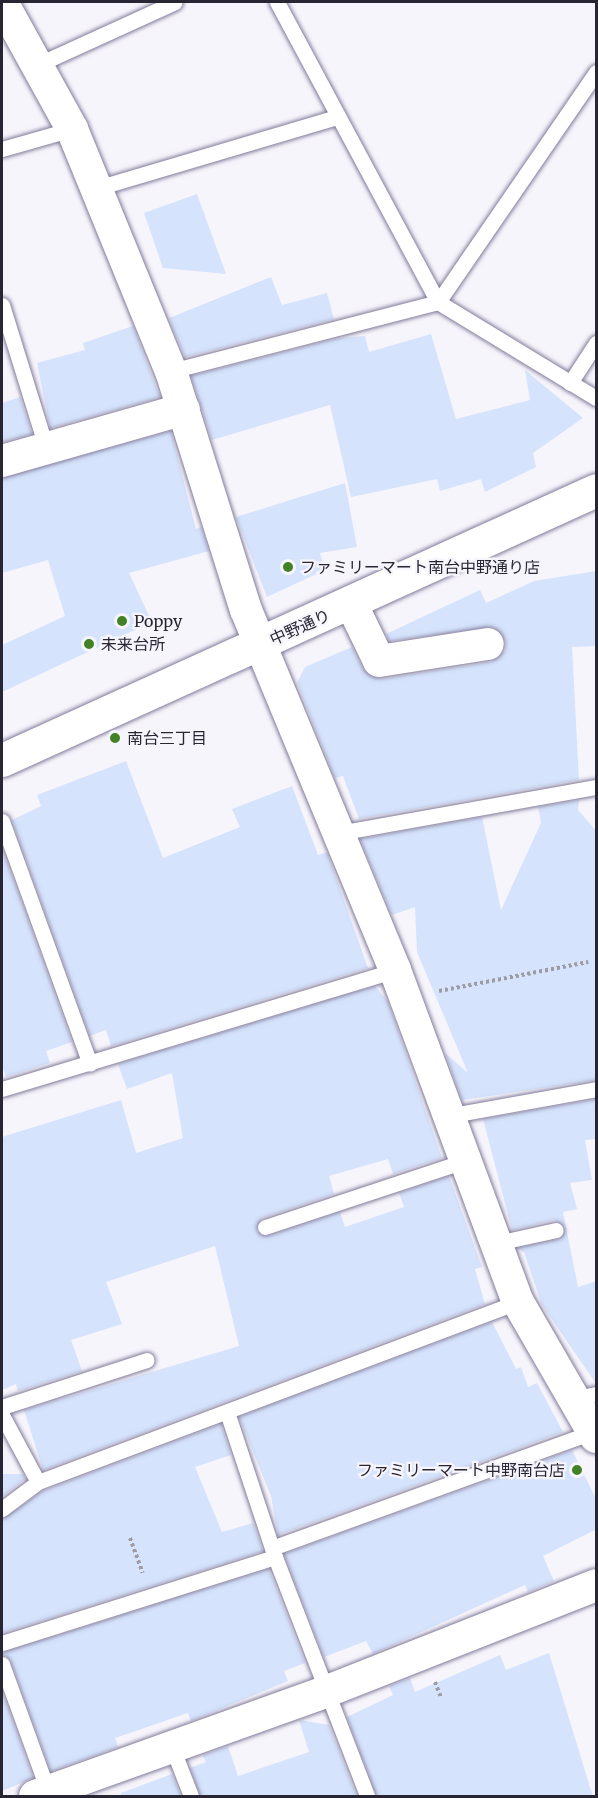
<!DOCTYPE html>
<html>
<head>
<meta charset="utf-8">
<style>
  body { margin:0 }
  #map { position:relative; width:598px; height:1798px; overflow:hidden; background:#f7f5fc; font-family:Merriweather,"Noto Sans JP",serif }
  div>[style] { position:absolute }
  .building>* { inset:0; background:#d5e3fc }
  .path>* { height:4px; margin-top:-2px; transform-origin:0; background:repeating-linear-gradient(90deg,#9d9ba4 0 3px,transparent 0 6px) }
  .roads { filter:drop-shadow(0 0 2px #817b9a) drop-shadow(0 0 2px #817b9a) }
  .lane>* { height:15px; margin:-7.5px; padding:0 7.5px; transform-origin:7.5px; border-radius:7.5px; background:#fff }
  .street>* { height:32px; margin:-16px; padding:0 16px; transform-origin:16px; border-radius:16px; background:#fff }
  .secondary>* { height:33px; margin:-16.5px; padding:0 16.5px; transform-origin:16.5px; border-radius:16.5px; background:#fff }
  .dots>* { width:16px; height:16px; translate:-50% -50%; box-sizing:border-box; border:3px solid #f7f5fc; border-radius:50% }
  span { translate:-50% -50%; white-space:nowrap; text-align:center; line-height:1.15; -webkit-text-stroke:4.5px #f7f5fc; paint-order:stroke }
  .poi-label { font-size:16px; color:#292633 }
  .left { translate:0 -50%; text-align:left }
  .right { translate:-100% -50%; text-align:right }
  .street-label { font-size:16px; color:#292633 }
  .frame { position:absolute; inset:0; border:3px solid #292633; pointer-events:none }
</style>
</head>
<body>
<div id="map">
  <div class="building">
    <div style="clip-path:polygon(197px 194px,226px 274px,163px 268px,144px 213px)"></div>
    <div style="clip-path:polygon(271px 277px,282px 305px,327px 293px,334px 319px,185px 357px,169px 318px)"></div>
    <div style="clip-path:polygon(133px 326px,160px 397px,50px 428px,37px 363px,85px 350px,83px 343px)"></div>
    <div style="clip-path:polygon(431px 334px,456px 419px,530px 400px,525px 370px,583px 418px,533px 453px,536px 467px,485px 492px,481px 479px,440px 491px,437px 479px,351px 497px,330px 405px,212px 440px,191px 376px,339px 338px,365px 336px,369px 352px)"></div>
    <div style="clip-path:polygon(20px 397px,32px 434px,2px 442px,2px 403px)"></div>
    <div style="clip-path:polygon(171px 431px,196px 529px,201px 527px,209px 551px,129px 573px,152px 622px,2px 692px,2px 645px,65px 616px,48px 560px,2px 573px,2px 478px)"></div>
    <div style="clip-path:polygon(345px 483px,357px 547px,320px 553px,325px 570px,267px 597px,236px 517px)"></div>
    <div style="clip-path:polygon(597px 571px,597px 646px,572px 647px,579px 780px,359px 819px,343px 776px,335px 778px,297px 683px,305px 667px,352px 647px,363px 669px,381px 679px,491px 662px,505px 651px,506px 642px,494px 627px,389px 641px,386px 634px,480px 590px,486px 603px,534px 581px)"></div>
    <div style="clip-path:polygon(126px 761px,163px 858px,240px 827px,232px 809px,292px 786px,318px 855px,327px 852px,368px 968px,111px 1046px,106px 1030px,90px 1036px,12px 820px,41px 806px,37px 795px)"></div>
    <div style="clip-path:polygon(579px 800px,578px 810px,597px 832px,597px 1080px,462px 1100px,445px 1053px,468px 1073px,417px 952px,415px 907px,392px 915px,360px 839px,482px 817px,501px 910px,541px 823px,538px 807px)"></div>
    <div style="clip-path:polygon(2px 848px,72px 1042px,46px 1051px,50px 1063px,6px 1077px,2px 1064px)"></div>
    <div style="clip-path:polygon(375px 986px,388px 1002px,442px 1158px,393px 1174px,388px 1159px,329px 1176px,334px 1194px,262px 1218px,256px 1231px,268px 1236px,340px 1212px,345px 1227px,404px 1207px,399px 1193px,449px 1176px,482px 1267px,475px 1269px,485px 1304px,43px 1470px,24px 1410px,239px 1346px,215px 1246px,106px 1282px,122px 1324px,71px 1340px,82px 1371px,18px 1391px,16px 1384px,2px 1390px,2px 1137px,121px 1100px,136px 1153px,183px 1138px,172px 1073px,127px 1089px,118px 1064px)"></div>
    <div style="clip-path:polygon(597px 1099px,597px 1139px,585px 1140px,592px 1180px,570px 1183px,577px 1209px,563px 1212px,578px 1287px,597px 1281px,597px 1385px,542px 1305px,524px 1252px,517px 1248px,559px 1239px,565px 1227px,554px 1220px,512px 1230px,483px 1119px)"></div>
    <div style="clip-path:polygon(492px 1322px,516px 1369px,521px 1367px,528px 1387px,537px 1383px,563px 1432px,278px 1535px,271px 1496px,239px 1417px)"></div>
    <div style="clip-path:polygon(221px 1424px,231px 1455px,195px 1467px,222px 1532px,253px 1523px,263px 1551px,2px 1633px,2px 1519px,43px 1491px)"></div>
    <div style="clip-path:polygon(572px 1450px,597px 1501px,597px 1529px,543px 1556px,554px 1581px,528px 1592px,525px 1585px,373px 1654px,366px 1641px,324px 1657px,284px 1554px)"></div>
    <div style="clip-path:polygon(2px 1474px,23px 1474px,25px 1479px,2px 1497px)"></div>
    <div style="clip-path:polygon(269px 1569px,305px 1663px,284px 1671px,288px 1681px,191px 1721px,188px 1713px,115px 1738px,118px 1747px,51px 1771px,11px 1661px,2px 1653px)"></div>
    <div style="clip-path:polygon(549px 1653px,593px 1797px,377px 1797px,347px 1717px,393px 1695px,389px 1686px,410px 1678px,415px 1692px,500px 1655px,506px 1670px)"></div>
    <div style="clip-path:polygon(2px 1691px,33px 1778px,2px 1791px)"></div>
    <div style="clip-path:polygon(299px 1720px,329px 1725px,357px 1797px,201px 1797px,190px 1768px,206px 1762px,203px 1755px,228px 1746px,238px 1776px,309px 1752px)"></div>
    <div style="clip-path:polygon(172px 1774px,181px 1797px,121px 1797px,121px 1793px)"></div>
  </div>
  <div class="path">
    <div style="left:439px;top:991px;width:152px;rotate:-11deg"></div>
    <div style="left:130px;top:1538px;width:37px;rotate:70deg"></div>
    <div style="left:435px;top:1682px;width:17px;rotate:69deg"></div>
  </div>
  <div class="roads">
    <div class="lane">
      <div style="left:277px;top:2px;width:340px;rotate:61.8deg"></div>
      <div style="left:438px;top:302px;width:185px;rotate:31.3deg"></div>
      <div style="left:39px;top:64px;width:149px;rotate:-24.5deg"></div>
      <div style="left:2px;top:149px;width:73px;rotate:-15.9deg"></div>
      <div style="left:97px;top:188px;width:250px;rotate:-16.5deg"></div>
      <div style="left:2px;top:305px;width:149px;rotate:72.8deg"></div>
      <div style="left:171px;top:371px;width:276px;rotate:-14.5deg"></div>
      <div style="left:438px;top:302px;width:279px;rotate:-55.5deg"></div>
      <div style="left:570px;top:383px;width:48px;rotate:-57deg"></div>
      <div style="left:2px;top:821px;width:258px;rotate:70.1deg"></div>
      <div style="left:338px;top:833px;width:262px;rotate:-10.1deg"></div>
      <div style="left:2px;top:1089px;width:411px;rotate:-16.8deg"></div>
      <div style="left:452px;top:1115px;width:146px;rotate:-10.2deg"></div>
      <div style="left:265px;top:1227px;width:213px;rotate:-18.3deg"></div>
      <div style="left:497px;top:1243px;width:60px;rotate:-12.4deg"></div>
      <div style="left:572px;top:1399px;width:25px;rotate:-12deg"></div>
      <div style="left:2px;top:1407px;width:152px;rotate:-18deg"></div>
      <div style="left:227px;top:1412px;width:153px;rotate:71.7deg"></div>
      <div style="left:275px;top:1557px;width:256px;rotate:68.9deg"></div>
      <div style="left:2px;top:1415px;width:76px;rotate:61.8deg"></div>
      <div style="left:2px;top:1509px;width:45px;rotate:-36.9deg"></div>
      <div style="left:38px;top:1482px;width:513px;rotate:-20.56deg"></div>
      <div style="left:272px;top:1548px;width:341px;rotate:-19.9deg"></div>
      <div style="left:2px;top:1643px;width:286px;rotate:-17.5deg"></div>
      <div style="left:2px;top:1664px;width:135px;rotate:70.1deg"></div>
      <div style="left:172px;top:1747px;width:53px;rotate:68.8deg"></div>
    </div>
    <div class="street">
      <div style="left:2px;top:2px;width:145px;rotate:61.1deg"></div>
      <div style="left:72px;top:129px;width:261px;rotate:67.8deg"></div>
      <div style="left:171px;top:371px;width:250px;rotate:72.6deg"></div>
      <div style="left:246px;top:610px;width:390px;rotate:67.5deg"></div>
      <div style="left:395px;top:970px;width:354px;rotate:69.7deg"></div>
      <div style="left:518px;top:1302px;width:156px;rotate:60deg"></div>
      <div style="left:2px;top:461px;width:189px;rotate:-15.9deg"></div>
      <div style="left:351px;top:603px;width:64px;rotate:64.2deg"></div>
      <div style="left:379px;top:661px;width:110px;rotate:-8.9deg"></div>
      <div style="left:35px;top:1796px;width:308px;rotate:-19.7deg"></div>
      <div style="left:325px;top:1692px;width:291px;rotate:-21.5deg"></div>
    </div>
    <div class="secondary">
      <div style="left:2px;top:760px;width:652px;rotate:-24.44deg"></div>
    </div>
  </div>
  <div class="dots">
    <div style="left:288px;top:567px;background:#408225"></div>
    <div style="left:122px;top:621px;background:#408225"></div>
    <div style="left:89px;top:644px;background:#408225"></div>
    <div style="left:115px;top:738px;background:#408225"></div>
    <div style="left:577px;top:1470px;background:#408225"></div>
  </div>
  <div class="poi-label">
    <span class="left" style="left:300px;top:567px">ファミリーマート南台中野通り店</span>
    <span class="left" style="left:134px;top:621px">Poppy</span>
    <span class="left" style="left:101px;top:644px">未来台所</span>
    <span class="left" style="left:127px;top:738px">南台三丁目</span>
    <span class="right" style="left:565px;top:1470px">ファミリーマート中野南台店</span>
  </div>
  <div class="street-label">
    <span style="left:300px;top:627px;rotate:-24deg">中野通り</span>
  </div>
  <div class="frame"></div>
</div>
</body>
</html>
